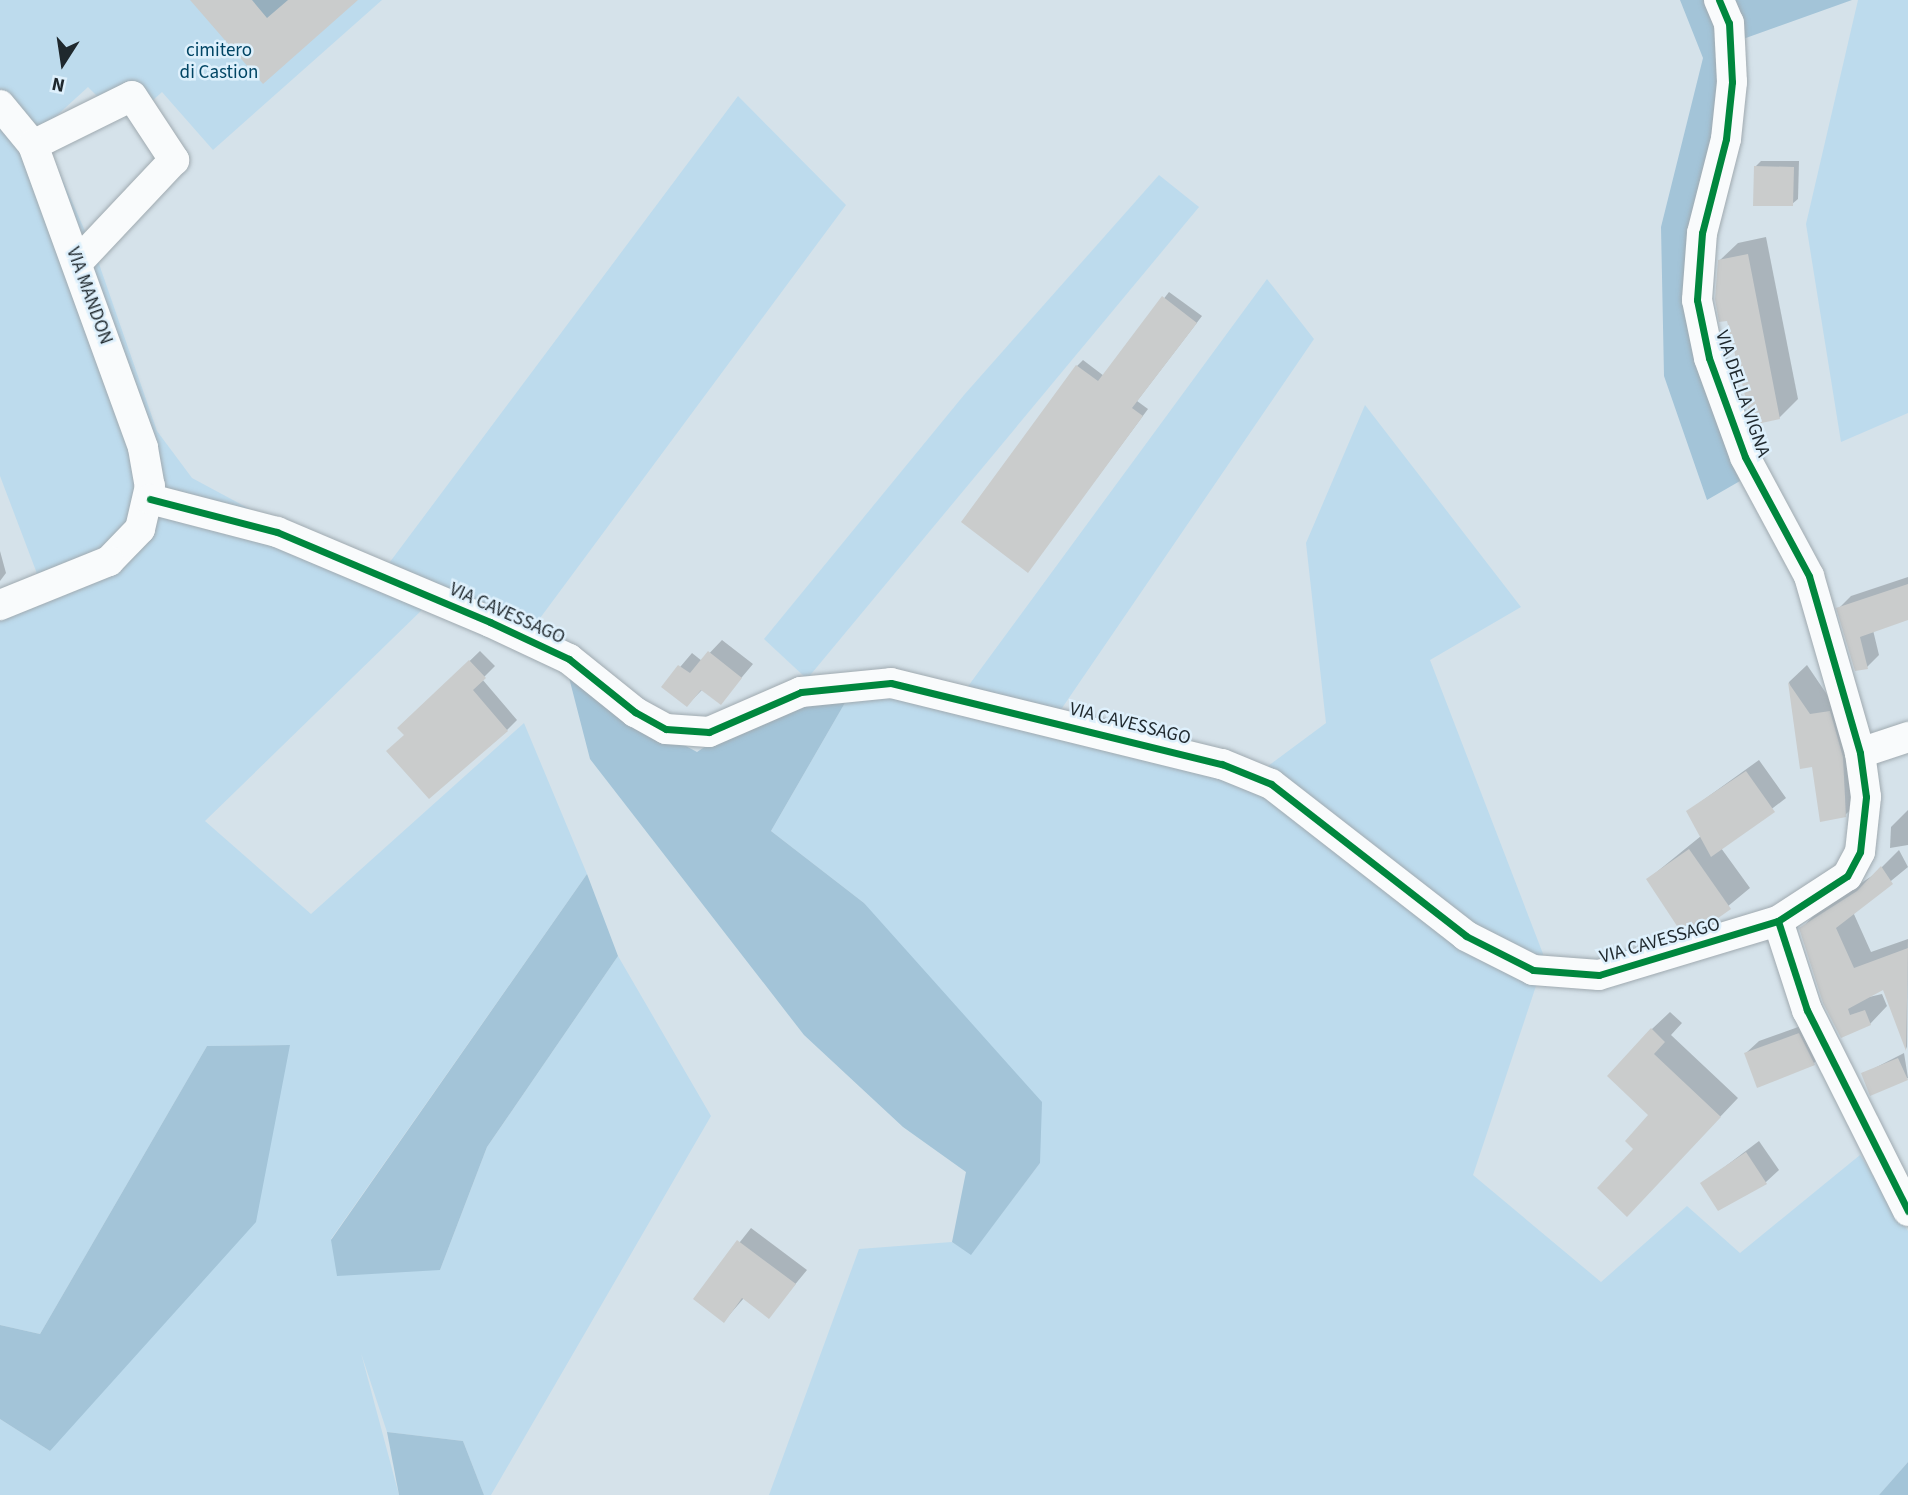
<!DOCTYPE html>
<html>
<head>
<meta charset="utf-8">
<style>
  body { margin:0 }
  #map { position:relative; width:1908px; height:1495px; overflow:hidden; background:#d5e2ea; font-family:"Source Sans 3",sans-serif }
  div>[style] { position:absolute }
  .green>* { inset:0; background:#bddbed }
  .forest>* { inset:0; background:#a3c4d8 }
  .shadow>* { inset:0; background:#0003 }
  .building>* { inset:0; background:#cacccc }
  .roads { filter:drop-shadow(0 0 2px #a0aab0) drop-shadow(0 0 2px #a0aab0) }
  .minor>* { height:30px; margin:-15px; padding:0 15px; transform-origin:15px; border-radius:15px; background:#f9fbfc }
  .cycleway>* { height:7px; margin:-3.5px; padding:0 3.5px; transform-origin:3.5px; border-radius:3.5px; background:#00873e }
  span { translate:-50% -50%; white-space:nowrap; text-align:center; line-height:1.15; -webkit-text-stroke:5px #def0fc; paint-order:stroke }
  .park-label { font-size:19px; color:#014564 }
  .street-label { font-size:19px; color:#1f282d }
  .north { position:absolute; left:28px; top:28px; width:70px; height:70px; -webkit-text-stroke:5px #def0fc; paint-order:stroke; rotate:192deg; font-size:19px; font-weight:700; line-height:28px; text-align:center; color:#1f282d }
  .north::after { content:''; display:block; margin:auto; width:24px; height:32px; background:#1f282d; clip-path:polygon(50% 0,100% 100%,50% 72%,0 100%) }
</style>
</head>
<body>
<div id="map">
  <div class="green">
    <div style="clip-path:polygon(0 0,382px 0,213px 150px,162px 92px,150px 103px,101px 100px,88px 87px,41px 130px,98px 261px,157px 431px,192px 478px,378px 578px,738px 96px,846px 205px,532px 629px,427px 605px,205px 821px,311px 914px,524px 723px,587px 874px,331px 1239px,440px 1270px,487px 1147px,618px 956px,711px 1116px,491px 1495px,484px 1495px,463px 1441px,387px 1432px,361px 1353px,399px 1495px,0 1495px,0 1419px,50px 1451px,290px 1045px,207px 1046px,40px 1334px,0 1325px,0 608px,44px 592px,0 476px)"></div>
    <div style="clip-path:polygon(1858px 0,1908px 0,1908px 413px,1841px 442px,1806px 224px)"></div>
    <div style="clip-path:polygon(1159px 175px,1199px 207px,807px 679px,764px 639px,964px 395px)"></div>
    <div style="clip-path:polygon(1267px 279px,1314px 339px,1060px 711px,1264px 769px,1326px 723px,1306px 543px,1365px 405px,1521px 607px,1430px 660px,1545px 959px,1473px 1175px,1601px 1282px,1687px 1206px,1740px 1253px,1860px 1155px,1908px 1231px,1908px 1462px,1879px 1495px,769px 1495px,859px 1249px,952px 1242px,971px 1254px,1040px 1163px,864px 903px,771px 831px,861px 675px,966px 689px)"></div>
  </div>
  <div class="forest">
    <div style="clip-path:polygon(1680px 0,1852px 0,1743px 39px,1698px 365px,1740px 481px,1707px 500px,1664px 376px,1661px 227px,1703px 58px)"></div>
    <div style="clip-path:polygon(565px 662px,636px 719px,697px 752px,807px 679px,861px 675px,771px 831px,864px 903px,1042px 1102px,1040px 1163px,971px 1255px,952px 1242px,966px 1172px,903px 1127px,804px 1035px,590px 759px)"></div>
    <div style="clip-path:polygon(587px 874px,618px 956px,487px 1147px,440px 1270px,337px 1276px,331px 1240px)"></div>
    <div style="clip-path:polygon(290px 1045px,256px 1222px,50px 1451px,0 1419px,0 1325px,40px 1334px,207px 1046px)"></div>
    <div style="clip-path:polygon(387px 1432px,463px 1441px,484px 1495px,399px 1495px)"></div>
    <div style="clip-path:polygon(1908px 1462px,1908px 1495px,1879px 1495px)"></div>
  </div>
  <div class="shadow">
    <div style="clip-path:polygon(192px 0,356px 0,263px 81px)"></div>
    <div style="clip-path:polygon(1761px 161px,1799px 161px,1798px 199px,1792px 204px,1755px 167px)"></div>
    <div style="clip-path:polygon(1766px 237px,1798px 399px,1779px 418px,1719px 261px,1738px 243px)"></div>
    <div style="clip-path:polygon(1169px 292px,1202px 316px,1137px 401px,1148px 409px,1033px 564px,1077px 366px,1083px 360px,1104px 376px)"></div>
    <div style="clip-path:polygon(0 551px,6px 573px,0 581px)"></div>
    <div style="clip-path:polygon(1908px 577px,1908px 618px,1873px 630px,1879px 655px,1867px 667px,1838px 609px,1851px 596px)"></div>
    <div style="clip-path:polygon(722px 640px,753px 664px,721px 702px,703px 689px,687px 705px,664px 686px,692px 653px,702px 661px)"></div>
    <div style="clip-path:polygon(480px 651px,495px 666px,482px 679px,517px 720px,507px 730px,406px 734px,400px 728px)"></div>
    <div style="clip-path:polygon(1807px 665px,1828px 696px,1848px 693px,1864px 797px,1845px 815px,1814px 765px,1802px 767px,1789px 682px)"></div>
    <div style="clip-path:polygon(1759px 760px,1786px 798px,1721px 848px,1750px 888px,1710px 921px,1648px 879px,1701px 836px,1688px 811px)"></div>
    <div style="clip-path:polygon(1908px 810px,1908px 845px,1890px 848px,1891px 827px)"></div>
    <div style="clip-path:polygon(1899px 850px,1908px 867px,1853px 912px,1871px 952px,1908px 939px,1907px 1049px,1884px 988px,1865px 998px,1882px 994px,1887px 1006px,1870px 1024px,1842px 1036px,1801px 929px,1818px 911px,1875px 874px)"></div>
    <div style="clip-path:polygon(1670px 1012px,1682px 1023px,1671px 1035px,1738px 1098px,1645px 1196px,1636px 1149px,1651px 1115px,1652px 1029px)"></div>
    <div style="clip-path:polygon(1812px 1022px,1827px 1050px,1814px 1063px,1746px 1053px,1759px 1041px)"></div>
    <div style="clip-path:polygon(1904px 1053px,1908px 1078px,1871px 1093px,1863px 1074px)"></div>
    <div style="clip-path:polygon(1759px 1141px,1779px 1170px,1766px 1182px,1719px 1209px,1702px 1184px)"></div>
    <div style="clip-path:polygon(751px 1228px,807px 1270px,769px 1316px,744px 1298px,724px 1321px,695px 1299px)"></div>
  </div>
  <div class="building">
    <div style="clip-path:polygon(190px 0,252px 0,267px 18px,288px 0,358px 0,263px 84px)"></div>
    <div style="clip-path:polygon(1754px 166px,1794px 167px,1793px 206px,1753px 206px)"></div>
    <div style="clip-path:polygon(1748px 254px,1780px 419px,1752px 425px,1727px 321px,1719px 322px,1715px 299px,1718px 260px)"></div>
    <div style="clip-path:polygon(1162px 296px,1197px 323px,1132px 408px,1143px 416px,1028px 573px,961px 522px,1076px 365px,1098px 381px)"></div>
    <div style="clip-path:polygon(1908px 584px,1908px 620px,1860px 637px,1868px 669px,1855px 671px,1836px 608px)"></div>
    <div style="clip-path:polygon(708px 651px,742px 678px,721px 705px,701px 690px,687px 707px,661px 687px,678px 665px,690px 673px)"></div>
    <div style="clip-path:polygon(469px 660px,486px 678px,473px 690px,508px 731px,429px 799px,386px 751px,404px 735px,397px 728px)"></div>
    <div style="clip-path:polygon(1788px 682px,1810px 714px,1830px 711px,1843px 757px,1846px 817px,1820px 822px,1812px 767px,1800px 769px)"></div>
    <div style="clip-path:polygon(1746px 771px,1775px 812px,1711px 857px,1686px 811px)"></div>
    <div style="clip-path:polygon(1689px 849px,1731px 909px,1711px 923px,1681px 932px,1646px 879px)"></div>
    <div style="clip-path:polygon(1881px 866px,1893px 884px,1836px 928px,1854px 968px,1908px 948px,1906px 1051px,1883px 990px,1848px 1009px,1850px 1015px,1865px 1010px,1871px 1025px,1841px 1038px,1823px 1003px,1799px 928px,1857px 891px)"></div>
    <div style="clip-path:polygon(1651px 1028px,1665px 1042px,1654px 1054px,1721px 1117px,1627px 1217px,1597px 1188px,1633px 1149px,1625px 1141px,1648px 1115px,1607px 1076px)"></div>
    <div style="clip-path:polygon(1799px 1033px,1815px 1065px,1757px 1088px,1744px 1053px)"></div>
    <div style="clip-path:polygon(1898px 1058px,1908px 1080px,1870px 1096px,1861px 1073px)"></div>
    <div style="clip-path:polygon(1746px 1152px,1767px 1184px,1718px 1211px,1700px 1183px)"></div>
    <div style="clip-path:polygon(737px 1240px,796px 1284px,769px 1319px,742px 1298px,724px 1323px,693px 1299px)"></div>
  </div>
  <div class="roads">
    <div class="minor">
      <div style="left:1719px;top:0;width:25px;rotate:67deg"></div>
      <div style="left:1729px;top:23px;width:59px;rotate:87.1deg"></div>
      <div style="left:1732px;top:82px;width:57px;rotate:96deg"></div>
      <div style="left:1726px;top:139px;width:97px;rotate:104.3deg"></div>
      <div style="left:1702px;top:233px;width:67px;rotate:94.3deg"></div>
      <div style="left:1697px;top:300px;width:59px;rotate:78.3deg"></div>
      <div style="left:1709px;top:358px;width:105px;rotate:70deg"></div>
      <div style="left:1745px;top:457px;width:135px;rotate:61.7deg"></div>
      <div style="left:1809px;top:576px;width:184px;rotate:73.9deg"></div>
      <div style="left:1860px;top:753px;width:44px;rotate:82.2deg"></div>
      <div style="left:1866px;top:797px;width:55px;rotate:96.2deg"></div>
      <div style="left:1860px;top:852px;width:27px;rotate:118deg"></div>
      <div style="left:1847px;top:876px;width:82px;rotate:146.9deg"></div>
      <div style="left:0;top:105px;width:52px;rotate:50.5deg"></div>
      <div style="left:33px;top:145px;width:322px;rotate:70deg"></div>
      <div style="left:143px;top:448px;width:39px;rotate:80deg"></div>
      <div style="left:150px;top:486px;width:44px;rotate:103.1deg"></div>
      <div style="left:140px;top:529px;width:45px;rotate:134.1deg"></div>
      <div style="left:109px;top:561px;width:118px;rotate:158deg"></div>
      <div style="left:33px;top:145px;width:110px;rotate:-26.3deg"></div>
      <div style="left:132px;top:96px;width:77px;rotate:56.7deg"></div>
      <div style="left:174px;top:160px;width:140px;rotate:133.3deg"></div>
      <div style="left:150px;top:499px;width:131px;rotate:14.6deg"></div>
      <div style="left:277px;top:532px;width:231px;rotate:22.9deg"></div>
      <div style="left:490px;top:622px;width:87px;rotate:25.1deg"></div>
      <div style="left:569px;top:659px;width:85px;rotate:38.8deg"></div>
      <div style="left:635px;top:712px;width:35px;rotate:29deg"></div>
      <div style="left:666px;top:729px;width:43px;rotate:4deg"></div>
      <div style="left:709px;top:732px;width:100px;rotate:-23.5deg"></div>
      <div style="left:801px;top:692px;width:90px;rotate:-5.7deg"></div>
      <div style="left:891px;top:683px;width:341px;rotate:13.8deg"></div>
      <div style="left:1222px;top:764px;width:53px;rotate:22.2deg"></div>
      <div style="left:1271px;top:784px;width:247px;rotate:37.9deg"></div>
      <div style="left:1466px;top:936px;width:75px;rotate:26.9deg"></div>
      <div style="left:1533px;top:970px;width:66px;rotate:4.3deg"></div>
      <div style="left:1599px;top:975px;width:187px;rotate:-16.8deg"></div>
      <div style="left:1778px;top:921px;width:94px;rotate:72deg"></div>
      <div style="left:1807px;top:1010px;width:225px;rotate:63.3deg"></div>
      <div style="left:1860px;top:753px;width:51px;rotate:-18.4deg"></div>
    </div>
  </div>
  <div class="cycleway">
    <div style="left:1719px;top:0;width:25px;rotate:67deg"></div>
    <div style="left:1729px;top:23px;width:59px;rotate:87.1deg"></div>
    <div style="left:1732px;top:82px;width:57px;rotate:96deg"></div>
    <div style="left:1726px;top:139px;width:97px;rotate:104.3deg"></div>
    <div style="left:1702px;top:233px;width:67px;rotate:94.3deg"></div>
    <div style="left:1697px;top:300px;width:59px;rotate:78.3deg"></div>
    <div style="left:1709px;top:358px;width:105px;rotate:70deg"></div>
    <div style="left:1745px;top:457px;width:135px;rotate:61.7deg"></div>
    <div style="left:1809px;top:576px;width:184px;rotate:73.9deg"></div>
    <div style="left:1860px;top:753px;width:44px;rotate:82.2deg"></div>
    <div style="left:1866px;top:797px;width:55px;rotate:96.2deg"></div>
    <div style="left:1860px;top:852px;width:27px;rotate:118deg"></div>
    <div style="left:1847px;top:876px;width:82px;rotate:146.9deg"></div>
    <div style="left:150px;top:499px;width:131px;rotate:14.6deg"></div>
    <div style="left:277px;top:532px;width:231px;rotate:22.9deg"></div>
    <div style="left:490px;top:622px;width:87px;rotate:25.1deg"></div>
    <div style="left:569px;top:659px;width:85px;rotate:38.8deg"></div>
    <div style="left:635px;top:712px;width:35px;rotate:29deg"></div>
    <div style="left:666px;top:729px;width:43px;rotate:4deg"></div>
    <div style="left:709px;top:732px;width:100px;rotate:-23.5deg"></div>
    <div style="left:801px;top:692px;width:90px;rotate:-5.7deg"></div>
    <div style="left:891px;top:683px;width:341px;rotate:13.8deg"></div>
    <div style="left:1222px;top:764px;width:53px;rotate:22.2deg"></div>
    <div style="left:1271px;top:784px;width:247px;rotate:37.9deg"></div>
    <div style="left:1466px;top:936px;width:75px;rotate:26.9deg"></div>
    <div style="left:1533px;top:970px;width:66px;rotate:4.3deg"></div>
    <div style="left:1599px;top:975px;width:187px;rotate:-16.8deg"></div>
    <div style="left:1778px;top:921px;width:94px;rotate:72deg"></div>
    <div style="left:1807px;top:1010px;width:225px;rotate:63.3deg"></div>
  </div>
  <div class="park-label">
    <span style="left:219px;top:62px">cimitero<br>di Castion</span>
  </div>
  <div class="street-label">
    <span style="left:89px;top:296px;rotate:70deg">VIA MANDON</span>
    <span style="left:1742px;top:394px;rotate:71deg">VIA DELLA VIGNA</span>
    <span style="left:507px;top:614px;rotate:24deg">VIA CAVESSAGO</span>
    <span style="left:1130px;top:724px;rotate:14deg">VIA CAVESSAGO</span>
    <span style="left:1660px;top:941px;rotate:-16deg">VIA CAVESSAGO</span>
  </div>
  <div class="north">N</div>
</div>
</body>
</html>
